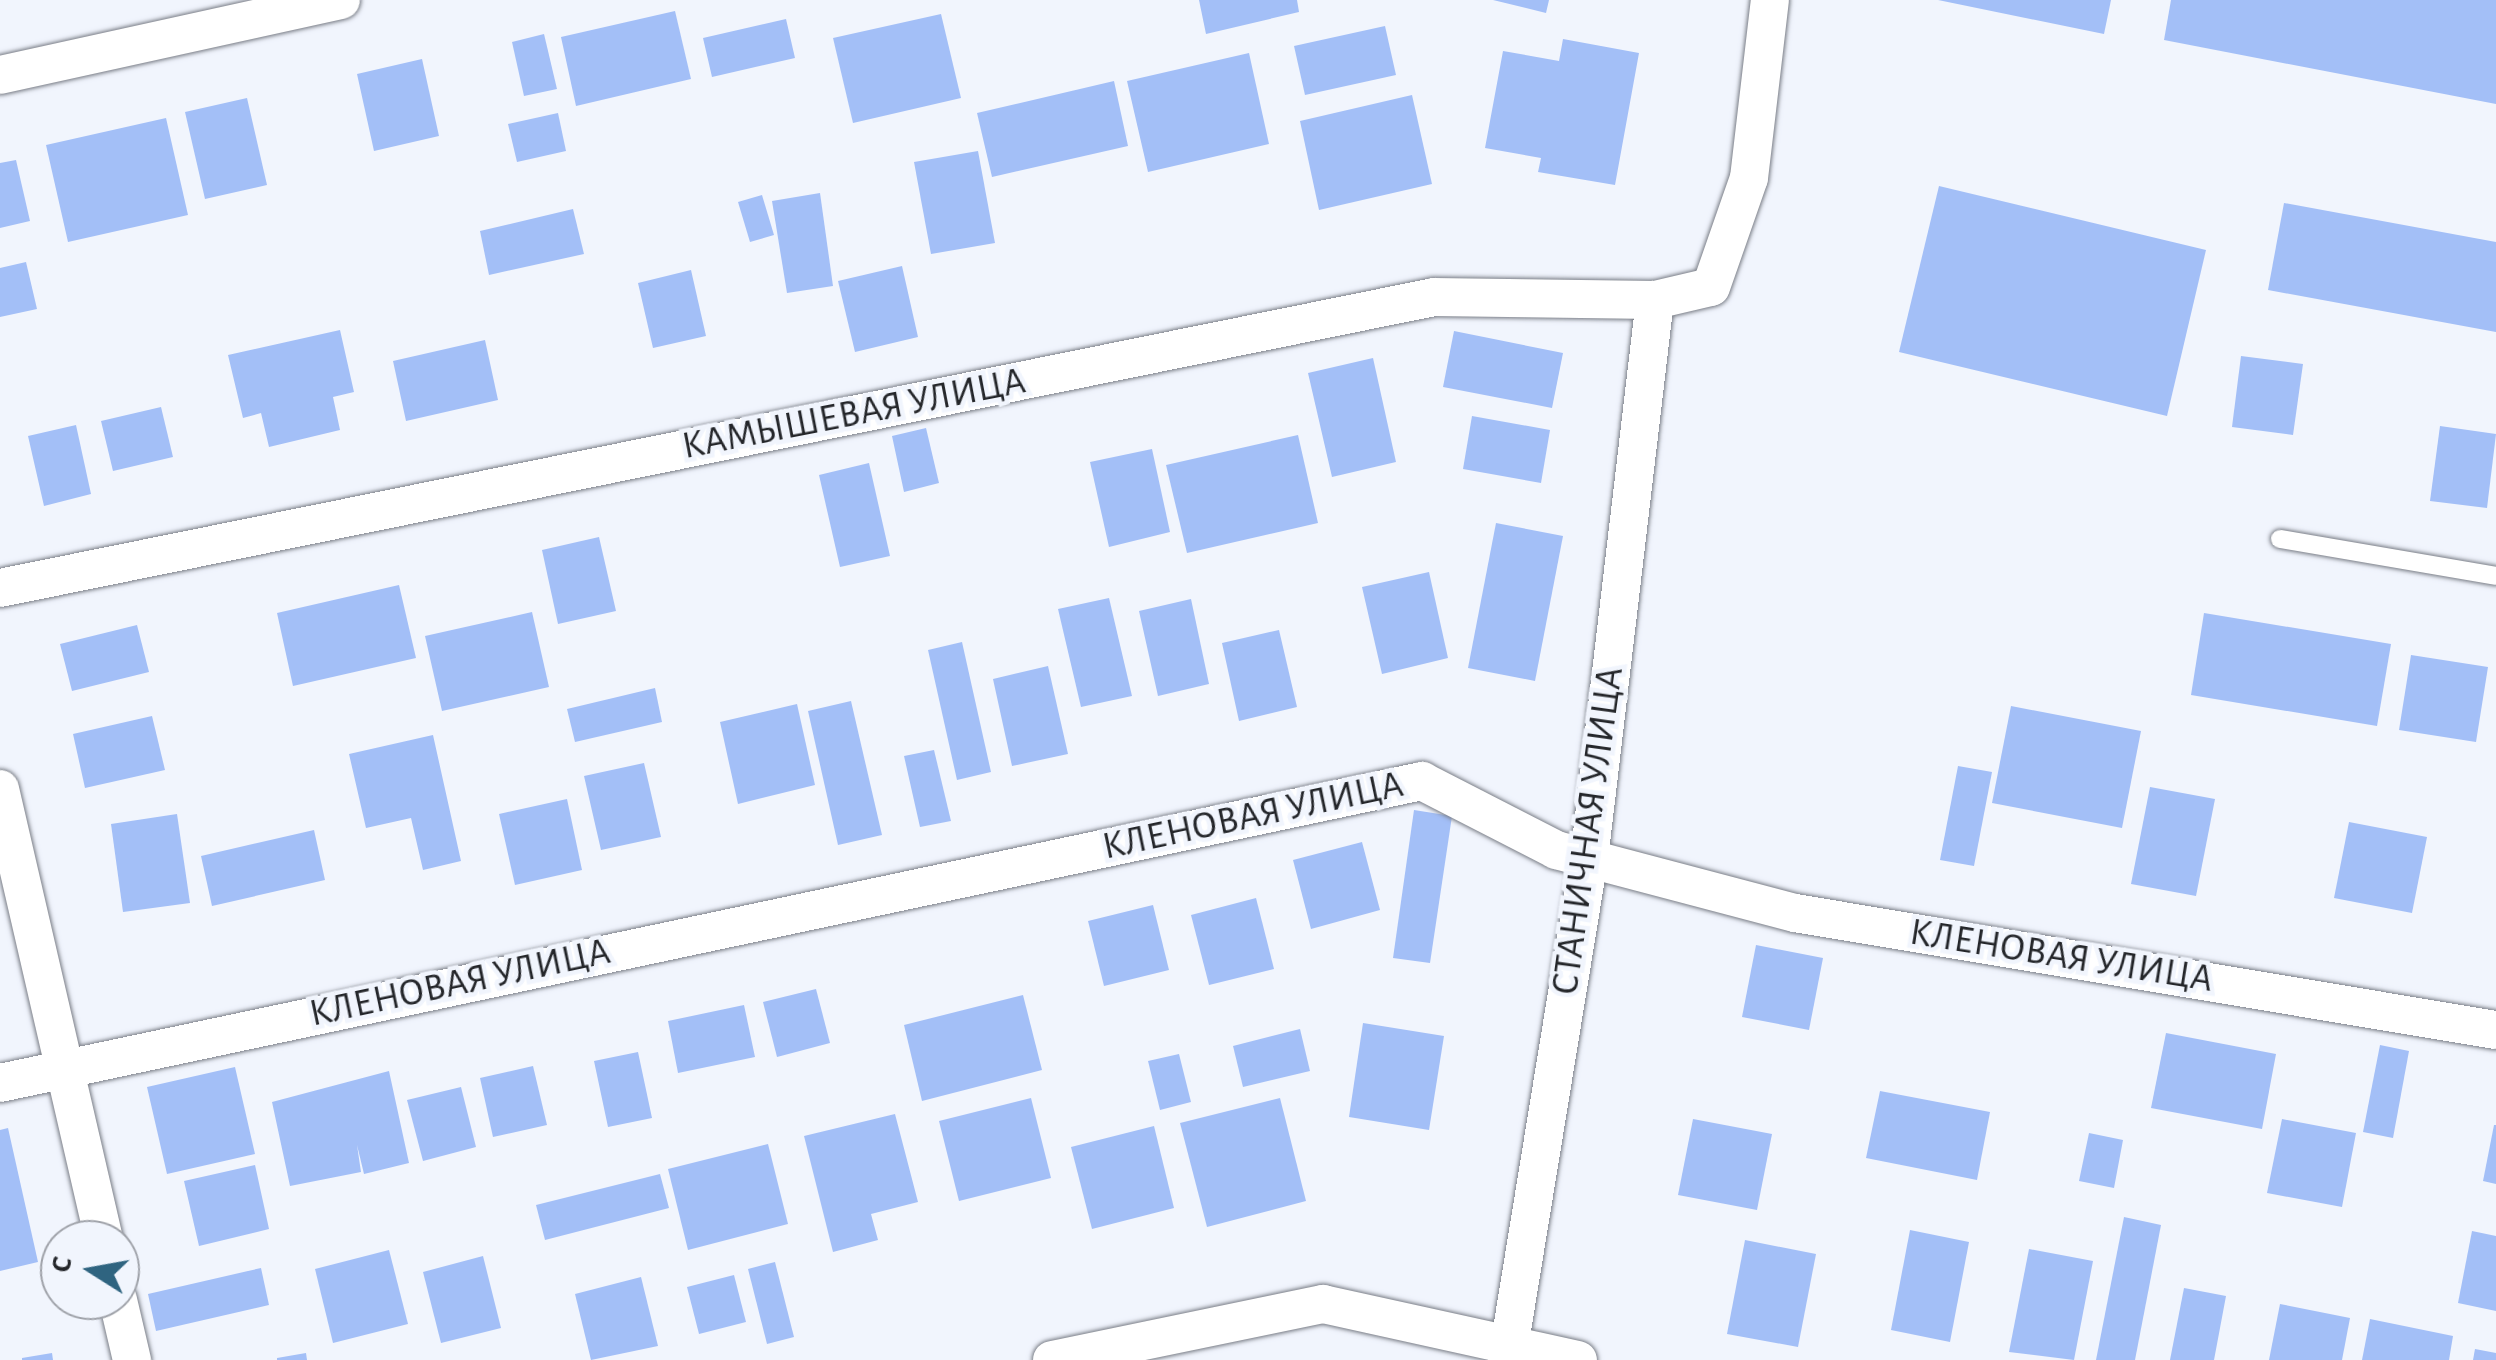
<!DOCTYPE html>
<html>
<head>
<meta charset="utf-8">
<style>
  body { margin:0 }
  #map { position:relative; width:2496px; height:1360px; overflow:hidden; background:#f1f5fd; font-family:"Alegreya Sans",sans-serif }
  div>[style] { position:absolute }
  .building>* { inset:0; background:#a3bff7 }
  .roads { filter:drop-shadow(0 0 2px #7a7e87) drop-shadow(0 0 2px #7a7e87) }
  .service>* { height:18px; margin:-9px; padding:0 9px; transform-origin:9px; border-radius:9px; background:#fff }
  .minor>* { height:38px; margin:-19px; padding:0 19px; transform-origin:19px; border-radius:19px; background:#fff }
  span { translate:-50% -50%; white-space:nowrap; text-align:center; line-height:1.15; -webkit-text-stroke:9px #f1f5fd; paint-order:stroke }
  .street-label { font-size:38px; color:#24262a }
  .north { position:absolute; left:40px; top:1220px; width:100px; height:100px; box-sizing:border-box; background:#f1f5fd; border:2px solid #9fa2a9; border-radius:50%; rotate:281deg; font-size:28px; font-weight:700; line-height:40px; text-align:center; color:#24262a }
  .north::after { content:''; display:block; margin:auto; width:35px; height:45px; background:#2f6480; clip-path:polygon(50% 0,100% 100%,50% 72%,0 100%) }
</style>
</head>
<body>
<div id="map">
  <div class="building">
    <div style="clip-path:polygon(1199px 0,1297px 0,1299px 12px,1206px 34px)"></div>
    <div style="clip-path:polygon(1493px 0,1549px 0,1546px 13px)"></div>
    <div style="clip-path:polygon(1938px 0,2111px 0,2104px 34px)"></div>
    <div style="clip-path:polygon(2171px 0,2496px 0,2496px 104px,2164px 40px)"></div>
    <div style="clip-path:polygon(675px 11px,691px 79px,576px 106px,561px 37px)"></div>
    <div style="clip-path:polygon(941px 14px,961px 98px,853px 123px,833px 38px)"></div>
    <div style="clip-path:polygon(786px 19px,795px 58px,712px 77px,703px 38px)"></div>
    <div style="clip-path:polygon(1385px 26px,1396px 75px,1305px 95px,1294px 46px)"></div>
    <div style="clip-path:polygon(544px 34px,557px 89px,524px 96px,512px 42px)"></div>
    <div style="clip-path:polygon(1563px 39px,1639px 53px,1615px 185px,1538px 172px,1541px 158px,1485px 148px,1503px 51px,1559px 61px)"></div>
    <div style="clip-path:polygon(1249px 53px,1269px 144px,1148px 172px,1127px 81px)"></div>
    <div style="clip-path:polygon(422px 59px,439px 136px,374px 151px,357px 74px)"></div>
    <div style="clip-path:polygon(1114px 81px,1128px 146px,992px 177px,977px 113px)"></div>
    <div style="clip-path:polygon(1412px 95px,1432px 184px,1319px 210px,1300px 121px)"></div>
    <div style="clip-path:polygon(247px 98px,267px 185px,205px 199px,185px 112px)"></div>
    <div style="clip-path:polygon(558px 113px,566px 151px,517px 162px,508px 124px)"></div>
    <div style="clip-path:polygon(166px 118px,188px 215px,68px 242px,46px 145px)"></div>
    <div style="clip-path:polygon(978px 151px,995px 243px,931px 254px,914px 162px)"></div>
    <div style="clip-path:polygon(16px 160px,30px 221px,0 228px,0 163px)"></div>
    <div style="clip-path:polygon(1939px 186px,2206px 250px,2167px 416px,1899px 352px)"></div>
    <div style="clip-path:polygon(820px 193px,833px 286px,787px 293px,772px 201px)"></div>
    <div style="clip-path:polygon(762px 195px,774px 235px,750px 242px,738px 202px)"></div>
    <div style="clip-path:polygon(2284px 203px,2496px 242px,2496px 332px,2268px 290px)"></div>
    <div style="clip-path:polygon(573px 209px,584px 254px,489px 275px,480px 231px)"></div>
    <div style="clip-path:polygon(26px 262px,37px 309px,0 317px,0 268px)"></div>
    <div style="clip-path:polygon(902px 266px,918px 337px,855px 352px,838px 281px)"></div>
    <div style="clip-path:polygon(691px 270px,706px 336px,653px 348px,638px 283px)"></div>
    <div style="clip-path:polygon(340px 330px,354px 392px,333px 397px,340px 430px,269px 447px,261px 413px,243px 418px,228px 355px)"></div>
    <div style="clip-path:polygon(1454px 331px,1563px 353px,1552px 408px,1443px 387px)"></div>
    <div style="clip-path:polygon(485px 340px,498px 400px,406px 421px,393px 361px)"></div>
    <div style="clip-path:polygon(2241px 356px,2303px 364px,2293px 435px,2232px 427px)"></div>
    <div style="clip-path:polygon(1373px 358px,1396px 462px,1332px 477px,1308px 373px)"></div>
    <div style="clip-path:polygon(161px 407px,173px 457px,113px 471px,101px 421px)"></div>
    <div style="clip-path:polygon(1472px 416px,1550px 430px,1541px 483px,1463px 469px)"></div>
    <div style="clip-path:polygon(76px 425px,91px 494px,44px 506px,28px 436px)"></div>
    <div style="clip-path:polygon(2440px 426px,2496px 434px,2487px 508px,2430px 501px)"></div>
    <div style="clip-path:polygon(926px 428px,939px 483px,904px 492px,892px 436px)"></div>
    <div style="clip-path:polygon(1298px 435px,1318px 523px,1187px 553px,1166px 465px)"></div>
    <div style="clip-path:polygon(1152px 449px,1170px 532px,1109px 547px,1090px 462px)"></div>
    <div style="clip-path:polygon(869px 463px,890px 556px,840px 567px,819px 475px)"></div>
    <div style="clip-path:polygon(1496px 523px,1563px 536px,1535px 681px,1468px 668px)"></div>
    <div style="clip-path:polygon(599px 537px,616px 611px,558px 624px,542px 550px)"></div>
    <div style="clip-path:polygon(1429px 572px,1448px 658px,1382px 674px,1362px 587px)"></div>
    <div style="clip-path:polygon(399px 585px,416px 658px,293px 686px,277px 613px)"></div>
    <div style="clip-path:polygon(1109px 598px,1132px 696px,1081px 707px,1058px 609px)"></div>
    <div style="clip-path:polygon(1191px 599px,1209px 684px,1158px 696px,1139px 611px)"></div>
    <div style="clip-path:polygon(532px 612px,549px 687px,442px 711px,425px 636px)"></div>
    <div style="clip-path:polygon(2204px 613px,2391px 644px,2377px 726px,2191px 695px)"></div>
    <div style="clip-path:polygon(137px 625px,149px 672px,72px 691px,60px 644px)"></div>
    <div style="clip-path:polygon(1279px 630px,1297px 707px,1239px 721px,1222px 643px)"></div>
    <div style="clip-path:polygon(962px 642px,991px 772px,957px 780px,928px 650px)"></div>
    <div style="clip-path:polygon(2411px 655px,2488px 667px,2476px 742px,2399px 730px)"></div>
    <div style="clip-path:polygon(1048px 666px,1068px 754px,1012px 766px,993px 679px)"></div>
    <div style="clip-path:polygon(655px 688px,662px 722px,575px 742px,567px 709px)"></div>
    <div style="clip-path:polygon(851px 701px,882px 835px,838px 845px,808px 711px)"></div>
    <div style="clip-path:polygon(797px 704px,815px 785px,738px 804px,720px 722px)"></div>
    <div style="clip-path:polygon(2011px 706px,2141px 731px,2122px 828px,1992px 803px)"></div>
    <div style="clip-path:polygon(152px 716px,165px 770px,85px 788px,73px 734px)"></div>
    <div style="clip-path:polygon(433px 735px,461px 861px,423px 870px,411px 818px,366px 828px,349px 754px)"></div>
    <div style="clip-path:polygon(934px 750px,951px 821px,920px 827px,904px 756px)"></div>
    <div style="clip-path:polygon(644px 763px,661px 837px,601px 850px,584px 776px)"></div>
    <div style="clip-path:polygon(1958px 766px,1992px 772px,1974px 866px,1940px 860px)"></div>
    <div style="clip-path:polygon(2150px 787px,2215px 799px,2196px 896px,2131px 884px)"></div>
    <div style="clip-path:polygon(567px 799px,582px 870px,515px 885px,499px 814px)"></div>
    <div style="clip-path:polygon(1414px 810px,1452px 816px,1430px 963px,1393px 958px)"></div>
    <div style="clip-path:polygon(177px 814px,190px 903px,123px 912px,111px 824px)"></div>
    <div style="clip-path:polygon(2349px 822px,2427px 837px,2412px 913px,2334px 898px)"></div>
    <div style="clip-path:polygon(314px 830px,325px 880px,212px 906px,201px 856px)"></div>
    <div style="clip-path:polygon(1362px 842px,1380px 910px,1311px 929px,1293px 860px)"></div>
    <div style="clip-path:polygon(1256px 898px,1274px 969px,1209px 985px,1191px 915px)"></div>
    <div style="clip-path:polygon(1153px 905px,1169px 970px,1104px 986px,1088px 921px)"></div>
    <div style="clip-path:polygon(1756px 945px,1823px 958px,1809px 1030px,1742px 1017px)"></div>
    <div style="clip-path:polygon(816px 989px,830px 1043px,777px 1057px,763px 1002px)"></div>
    <div style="clip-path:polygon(1023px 995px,1042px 1070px,922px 1101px,904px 1025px)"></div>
    <div style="clip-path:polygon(744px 1005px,755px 1057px,678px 1073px,668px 1021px)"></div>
    <div style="clip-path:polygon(1363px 1023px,1444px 1036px,1429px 1130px,1349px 1117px)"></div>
    <div style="clip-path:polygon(1300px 1029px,1310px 1071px,1243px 1087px,1233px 1046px)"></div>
    <div style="clip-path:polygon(2166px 1033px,2276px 1054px,2262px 1129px,2151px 1108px)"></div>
    <div style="clip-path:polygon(2380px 1045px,2409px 1051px,2393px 1138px,2363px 1132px)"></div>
    <div style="clip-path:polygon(638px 1052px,652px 1118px,608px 1127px,594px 1061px)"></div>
    <div style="clip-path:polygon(1179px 1054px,1191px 1102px,1160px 1110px,1148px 1061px)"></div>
    <div style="clip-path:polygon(533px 1066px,547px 1125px,493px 1137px,480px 1078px)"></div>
    <div style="clip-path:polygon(235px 1067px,255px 1154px,167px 1174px,147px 1087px)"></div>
    <div style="clip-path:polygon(389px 1071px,409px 1163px,364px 1174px,357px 1145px,361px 1172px,290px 1186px,272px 1102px)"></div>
    <div style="clip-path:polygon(461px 1087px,476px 1147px,423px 1161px,407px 1100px)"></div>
    <div style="clip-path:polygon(1880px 1091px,1990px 1112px,1977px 1180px,1866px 1158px)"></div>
    <div style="clip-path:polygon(1031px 1098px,1051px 1178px,959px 1201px,939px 1121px)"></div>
    <div style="clip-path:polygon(1280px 1098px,1306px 1201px,1207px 1227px,1180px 1123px)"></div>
    <div style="clip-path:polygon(895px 1114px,918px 1202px,871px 1214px,878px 1240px,833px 1252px,804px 1136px)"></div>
    <div style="clip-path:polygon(1693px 1119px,1772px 1134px,1757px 1210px,1678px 1195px)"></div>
    <div style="clip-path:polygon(2282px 1119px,2356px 1133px,2342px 1207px,2267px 1193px)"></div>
    <div style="clip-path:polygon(2494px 1125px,2496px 1125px,2496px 1184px,2483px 1181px)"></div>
    <div style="clip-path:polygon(1154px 1126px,1174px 1208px,1092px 1229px,1071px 1147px)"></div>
    <div style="clip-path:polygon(8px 1128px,38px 1262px,0 1271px,0 1130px)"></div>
    <div style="clip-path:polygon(2089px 1133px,2123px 1140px,2114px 1188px,2079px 1181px)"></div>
    <div style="clip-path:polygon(768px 1144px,788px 1224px,688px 1250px,668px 1169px)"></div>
    <div style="clip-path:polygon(255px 1165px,269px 1229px,199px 1246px,184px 1181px)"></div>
    <div style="clip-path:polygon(660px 1174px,669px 1208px,545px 1240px,536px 1205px)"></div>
    <div style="clip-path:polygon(2124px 1217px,2161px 1225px,2135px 1360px,2096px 1360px)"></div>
    <div style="clip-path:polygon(1910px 1230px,1969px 1242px,1950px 1342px,1891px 1330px)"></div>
    <div style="clip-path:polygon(2472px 1231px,2496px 1236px,2496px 1311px,2458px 1303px)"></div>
    <div style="clip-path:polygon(1745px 1240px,1816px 1254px,1798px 1347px,1727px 1334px)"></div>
    <div style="clip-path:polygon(2029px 1249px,2093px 1261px,2074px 1360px,2009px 1352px)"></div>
    <div style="clip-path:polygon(389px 1250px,408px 1324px,333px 1343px,315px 1269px)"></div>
    <div style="clip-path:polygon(483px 1256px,501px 1328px,441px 1343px,423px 1272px)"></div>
    <div style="clip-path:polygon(775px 1262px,794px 1337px,767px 1344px,748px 1269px)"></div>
    <div style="clip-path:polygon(261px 1268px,269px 1305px,156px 1331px,148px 1294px)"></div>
    <div style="clip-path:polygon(734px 1275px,746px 1322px,699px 1334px,687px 1287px)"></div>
    <div style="clip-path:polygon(641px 1277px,658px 1346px,591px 1360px,575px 1294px)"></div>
    <div style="clip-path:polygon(2184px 1288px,2226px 1296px,2214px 1360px,2170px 1360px)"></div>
    <div style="clip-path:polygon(2280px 1304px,2350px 1318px,2342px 1360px,2269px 1360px)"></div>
    <div style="clip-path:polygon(2370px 1319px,2453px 1336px,2449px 1360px,2362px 1360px)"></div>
    <div style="clip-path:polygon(2475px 1349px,2496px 1353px,2496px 1360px,2473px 1360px)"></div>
    <div style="clip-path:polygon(52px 1353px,53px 1360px,22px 1360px,22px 1358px)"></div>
    <div style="clip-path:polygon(306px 1353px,307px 1360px,277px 1360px,277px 1358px)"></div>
  </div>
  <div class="roads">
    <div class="service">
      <div style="left:2280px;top:539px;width:219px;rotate:9.7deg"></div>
    </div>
    <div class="minor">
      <div style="left:0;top:75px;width:349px;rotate:-12.4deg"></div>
      <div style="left:0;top:588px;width:1463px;rotate:-11.47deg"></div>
      <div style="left:1434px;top:297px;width:221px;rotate:0.8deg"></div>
      <div style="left:1655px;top:300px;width:57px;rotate:-13.1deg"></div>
      <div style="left:1711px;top:287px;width:115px;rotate:-70.8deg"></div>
      <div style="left:1749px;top:178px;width:179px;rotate:-83.3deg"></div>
      <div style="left:0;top:789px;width:463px;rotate:77deg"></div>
      <div style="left:0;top:1083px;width:1454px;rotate:-11.99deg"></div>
      <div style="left:1422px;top:781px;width:151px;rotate:27.2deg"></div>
      <div style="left:1556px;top:850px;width:247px;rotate:14.8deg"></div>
      <div style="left:1795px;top:913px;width:711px;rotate:9.48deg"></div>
      <div style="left:118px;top:1300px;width:62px;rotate:76.9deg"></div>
      <div style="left:1052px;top:1360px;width:277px;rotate:-11.7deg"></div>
      <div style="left:1323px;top:1304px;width:261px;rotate:12.4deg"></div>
      <div style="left:1507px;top:1360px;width:508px;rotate:-80.7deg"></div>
      <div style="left:1589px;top:859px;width:563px;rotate:-83.27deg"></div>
    </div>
  </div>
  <div class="street-label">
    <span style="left:854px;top:415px;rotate:-11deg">КАМЫШЕВАЯ УЛИЦА</span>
    <span style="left:1253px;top:817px;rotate:-12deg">КЛЕНОВАЯ УЛИЦА</span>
    <span style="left:1589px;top:831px;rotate:-82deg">СТАНИЧНАЯ УЛИЦА</span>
    <span style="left:2061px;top:957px;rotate:9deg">КЛЕНОВАЯ УЛИЦА</span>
    <span style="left:460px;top:984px;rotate:-12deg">КЛЕНОВАЯ УЛИЦА</span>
  </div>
  <div class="north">С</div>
</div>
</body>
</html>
